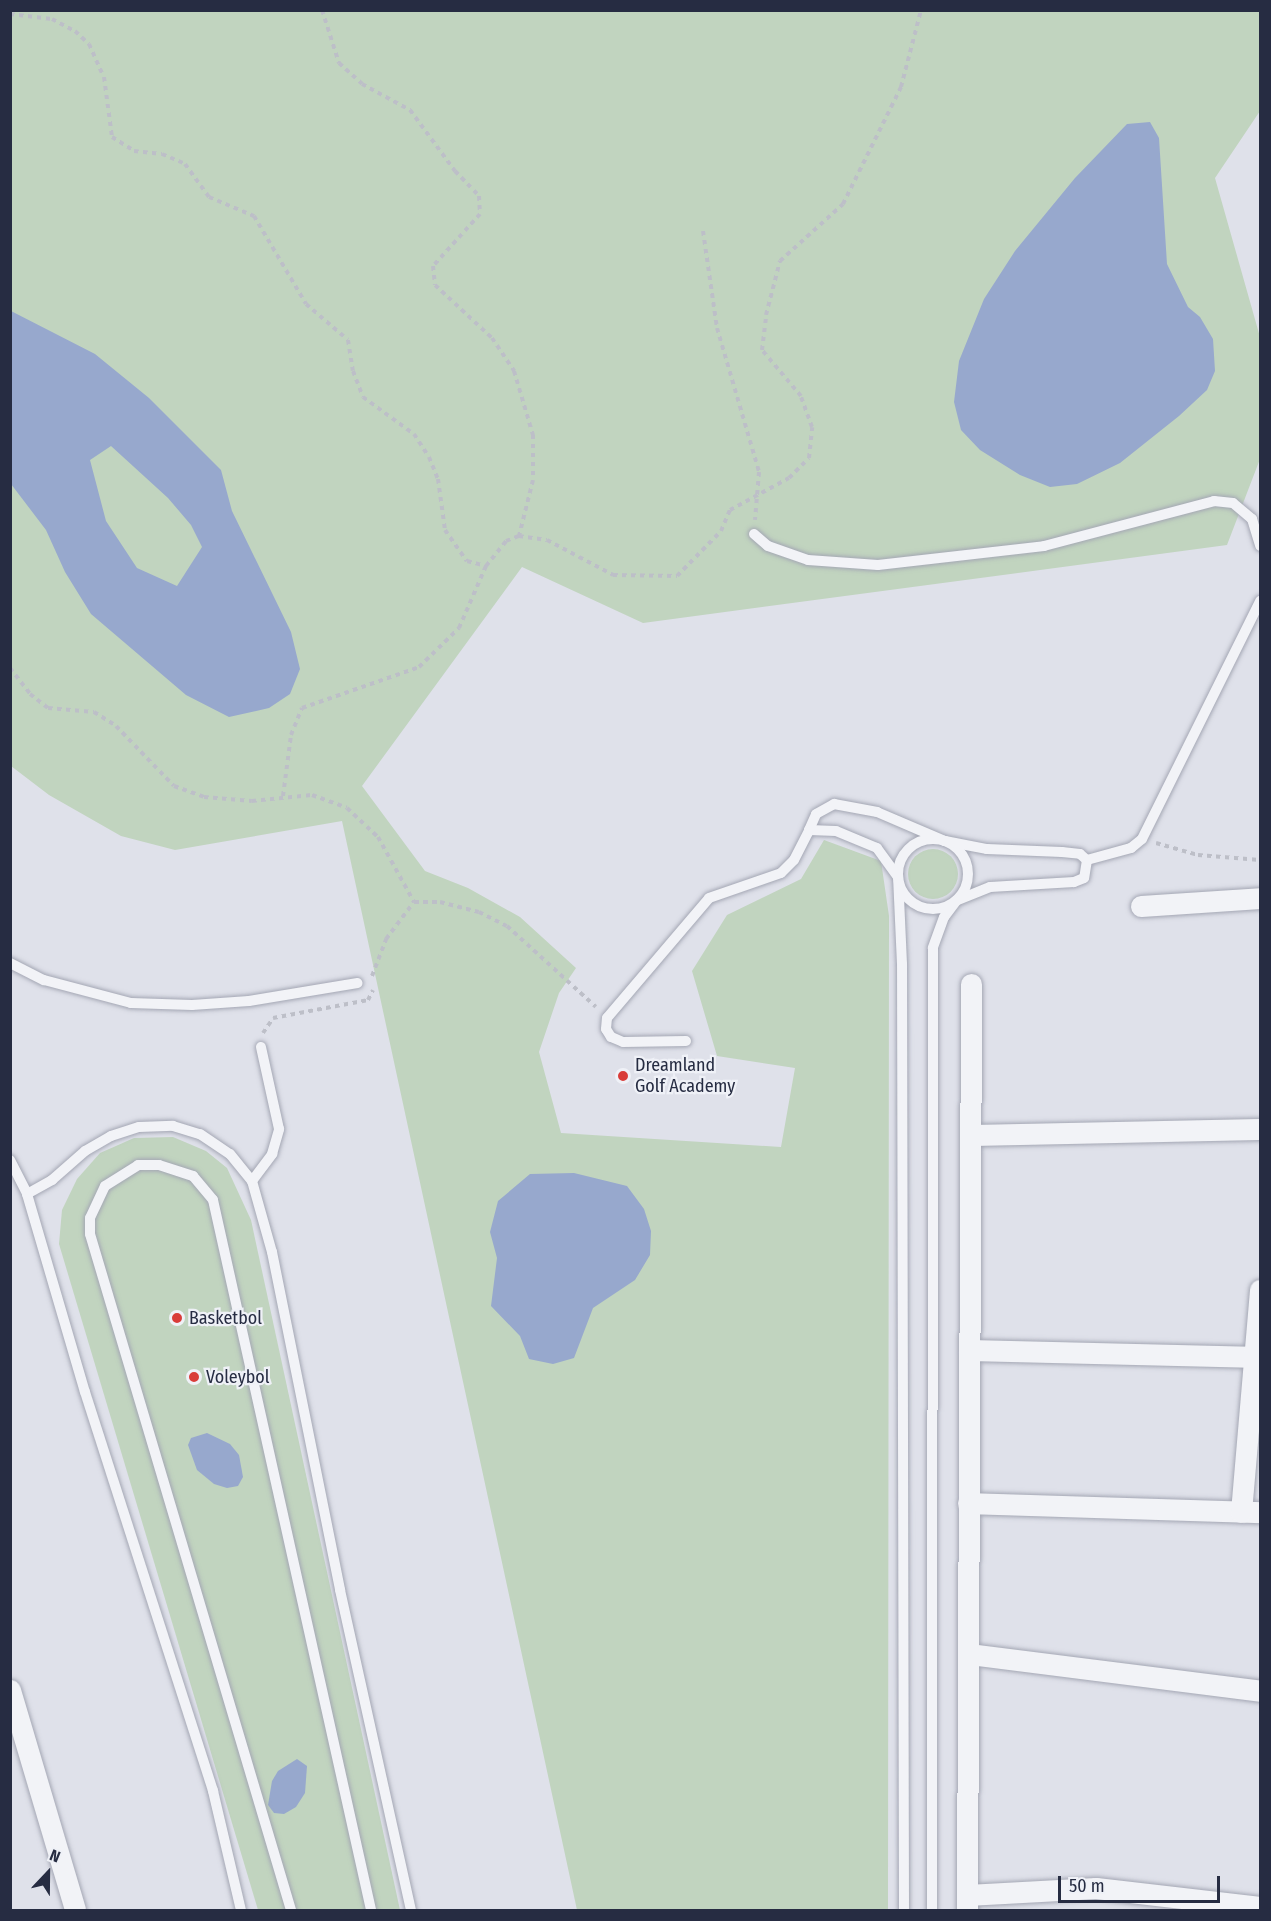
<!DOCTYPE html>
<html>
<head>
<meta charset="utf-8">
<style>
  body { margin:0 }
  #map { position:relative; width:1271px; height:1921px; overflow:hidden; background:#dfe1ea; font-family:"Fira Sans Condensed",sans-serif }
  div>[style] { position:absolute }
  .green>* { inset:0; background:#c1d4bf }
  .round { border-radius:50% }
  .water>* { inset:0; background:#97a8cd }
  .path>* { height:4px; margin-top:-2px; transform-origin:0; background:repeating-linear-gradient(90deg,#bdbfc8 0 4.5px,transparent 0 9px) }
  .roads { filter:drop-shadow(0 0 2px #a4a7b4) drop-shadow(0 0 2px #a4a7b4) }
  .lane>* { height:10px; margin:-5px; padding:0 5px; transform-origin:5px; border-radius:5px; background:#f2f3f7 }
  .lane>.ring { margin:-5px; padding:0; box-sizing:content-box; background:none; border:10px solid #f2f3f7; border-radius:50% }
  .street>* { height:21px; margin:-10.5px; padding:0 10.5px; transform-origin:10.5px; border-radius:10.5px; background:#f2f3f7 }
  .dots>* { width:16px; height:16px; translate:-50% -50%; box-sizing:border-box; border:3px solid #eff1f7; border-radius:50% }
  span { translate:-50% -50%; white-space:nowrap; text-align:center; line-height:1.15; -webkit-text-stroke:4.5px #eff1f7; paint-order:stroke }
  .poi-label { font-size:18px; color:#262c42 }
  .left { translate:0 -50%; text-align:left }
  .frame { position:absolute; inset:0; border:12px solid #262c42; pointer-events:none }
  .north { position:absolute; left:18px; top:1843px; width:60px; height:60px; -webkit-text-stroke:4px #eff1f7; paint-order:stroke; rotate:22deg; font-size:16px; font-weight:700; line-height:24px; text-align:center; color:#262c42 }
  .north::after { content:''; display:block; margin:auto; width:21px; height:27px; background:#262c42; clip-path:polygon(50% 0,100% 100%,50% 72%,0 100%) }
  .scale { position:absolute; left:1058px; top:1876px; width:162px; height:27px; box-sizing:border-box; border:3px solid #262c42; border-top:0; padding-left:8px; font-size:18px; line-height:21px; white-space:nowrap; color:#262c42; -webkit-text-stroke:4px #eff1f7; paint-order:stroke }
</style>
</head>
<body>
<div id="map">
  <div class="green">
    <div style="clip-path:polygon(10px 11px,1260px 11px,1260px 111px,1215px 178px,1260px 337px,1260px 459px,1227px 545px,643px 623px,522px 567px,362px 786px,425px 871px,468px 888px,520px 917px,576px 968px,559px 993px,539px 1052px,561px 1133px,781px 1147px,795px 1068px,717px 1056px,692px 971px,727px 915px,801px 879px,824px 840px,881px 861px,889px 916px,888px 1910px,577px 1910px,342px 821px,175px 850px,121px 836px,49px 795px,11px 766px)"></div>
    <div class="round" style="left:908px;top:849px;width:50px;height:50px"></div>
    <div style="clip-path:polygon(173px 1137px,206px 1151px,227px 1168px,251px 1220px,400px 1910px,258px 1910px,59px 1244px,62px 1210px,77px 1179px,100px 1153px,134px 1138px)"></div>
  </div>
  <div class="water">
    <div style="clip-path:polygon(1150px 122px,1159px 138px,1167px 264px,1188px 307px,1200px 317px,1213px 339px,1215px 371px,1207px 390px,1179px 416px,1120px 463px,1077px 484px,1050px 487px,1020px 475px,980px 450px,961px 430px,954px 402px,959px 361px,984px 299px,1015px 251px,1075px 178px,1127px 124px)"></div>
    <div style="clip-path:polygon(evenodd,11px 311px,95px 354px,149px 398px,221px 470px,232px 511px,291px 632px,300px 669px,290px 694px,269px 708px,229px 717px,186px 695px,91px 614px,65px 572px,46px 530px,11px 484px,11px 311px,111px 446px,168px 498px,191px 525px,202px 547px,177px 586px,137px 568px,106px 521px,90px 460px,111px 446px)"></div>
    <div style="clip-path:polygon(574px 1173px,627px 1186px,644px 1209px,651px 1231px,650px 1255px,635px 1280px,593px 1308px,574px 1358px,553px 1364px,529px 1359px,520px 1336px,491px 1306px,497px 1258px,490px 1232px,498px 1201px,530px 1174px)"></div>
    <div style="clip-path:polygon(207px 1433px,230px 1444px,239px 1455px,243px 1477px,238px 1486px,227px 1488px,214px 1484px,197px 1470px,188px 1445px,191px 1438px)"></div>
    <div style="clip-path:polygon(297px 1759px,307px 1766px,305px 1793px,296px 1807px,284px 1814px,274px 1813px,268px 1805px,272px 1781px,278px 1771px)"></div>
  </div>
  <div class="path">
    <div style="left:322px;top:10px;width:56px;rotate:72.2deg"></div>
    <div style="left:339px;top:63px;width:31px;rotate:42deg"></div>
    <div style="left:362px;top:84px;width:55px;rotate:28.4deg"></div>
    <div style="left:410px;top:110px;width:76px;rotate:53.6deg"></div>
    <div style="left:455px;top:171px;width:35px;rotate:46deg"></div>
    <div style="left:479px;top:196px;width:18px;rotate:87deg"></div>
    <div style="left:480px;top:214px;width:70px;rotate:132.1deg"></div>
    <div style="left:433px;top:266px;width:19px;rotate:84deg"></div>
    <div style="left:435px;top:285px;width:78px;rotate:42.9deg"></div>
    <div style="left:492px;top:338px;width:40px;rotate:56deg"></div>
    <div style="left:514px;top:371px;width:67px;rotate:73.5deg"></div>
    <div style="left:533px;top:435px;width:45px;rotate:90deg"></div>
    <div style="left:533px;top:480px;width:58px;rotate:104deg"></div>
    <div style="left:10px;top:14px;width:42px;rotate:6.8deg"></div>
    <div style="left:52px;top:19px;width:26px;rotate:28deg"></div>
    <div style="left:75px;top:31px;width:19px;rotate:43deg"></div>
    <div style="left:89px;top:44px;width:36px;rotate:66deg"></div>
    <div style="left:104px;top:77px;width:61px;rotate:82.4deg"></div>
    <div style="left:112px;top:137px;width:26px;rotate:32deg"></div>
    <div style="left:134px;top:151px;width:28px;rotate:6deg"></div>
    <div style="left:162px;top:154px;width:25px;rotate:23deg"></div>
    <div style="left:185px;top:164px;width:41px;rotate:54deg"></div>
    <div style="left:209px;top:197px;width:49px;rotate:22.9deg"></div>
    <div style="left:254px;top:216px;width:102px;rotate:59.4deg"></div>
    <div style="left:306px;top:304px;width:55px;rotate:40.6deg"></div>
    <div style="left:348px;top:340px;width:31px;rotate:81deg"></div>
    <div style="left:353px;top:371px;width:28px;rotate:69deg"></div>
    <div style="left:363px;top:397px;width:63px;rotate:36deg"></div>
    <div style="left:414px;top:434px;width:27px;rotate:57deg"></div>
    <div style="left:429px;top:457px;width:24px;rotate:68deg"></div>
    <div style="left:438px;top:479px;width:51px;rotate:82.2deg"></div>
    <div style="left:445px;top:530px;width:38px;rotate:55deg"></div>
    <div style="left:467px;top:561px;width:20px;rotate:15deg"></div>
    <div style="left:703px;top:231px;width:98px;rotate:81.8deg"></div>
    <div style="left:717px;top:328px;width:150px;rotate:73.7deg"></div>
    <div style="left:759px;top:472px;width:48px;rotate:94.8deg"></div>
    <div style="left:10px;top:668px;width:33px;rotate:52deg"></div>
    <div style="left:30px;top:694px;width:23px;rotate:38deg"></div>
    <div style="left:48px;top:708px;width:46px;rotate:5deg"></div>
    <div style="left:94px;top:712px;width:26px;rotate:32deg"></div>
    <div style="left:116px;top:726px;width:83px;rotate:46deg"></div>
    <div style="left:174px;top:786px;width:32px;rotate:20deg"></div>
    <div style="left:204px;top:797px;width:48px;rotate:4.8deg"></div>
    <div style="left:252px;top:801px;width:60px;rotate:-5.7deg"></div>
    <div style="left:312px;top:795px;width:37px;rotate:20deg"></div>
    <div style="left:347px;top:808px;width:42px;rotate:43.1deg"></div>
    <div style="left:378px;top:837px;width:74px;rotate:61deg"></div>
    <div style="left:283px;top:796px;width:62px;rotate:-82.5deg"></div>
    <div style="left:291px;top:735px;width:29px;rotate:-68deg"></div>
    <div style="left:302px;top:708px;width:124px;rotate:-19.3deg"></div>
    <div style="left:419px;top:667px;width:56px;rotate:-44.3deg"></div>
    <div style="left:459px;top:628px;width:68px;rotate:-66.5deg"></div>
    <div style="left:486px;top:566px;width:32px;rotate:-51deg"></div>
    <div style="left:506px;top:541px;width:14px;rotate:-21deg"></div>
    <div style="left:519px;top:536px;width:28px;rotate:8deg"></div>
    <div style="left:547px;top:540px;width:75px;rotate:27.9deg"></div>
    <div style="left:613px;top:575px;width:64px;rotate:0.9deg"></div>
    <div style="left:677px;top:576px;width:63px;rotate:-45.6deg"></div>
    <div style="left:721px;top:531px;width:23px;rotate:-67deg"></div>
    <div style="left:730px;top:510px;width:67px;rotate:-28.5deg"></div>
    <div style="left:789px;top:478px;width:28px;rotate:-45deg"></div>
    <div style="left:809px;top:458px;width:31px;rotate:-84deg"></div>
    <div style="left:812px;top:427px;width:33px;rotate:-110deg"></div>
    <div style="left:801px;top:396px;width:60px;rotate:-130.3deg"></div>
    <div style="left:762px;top:350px;width:35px;rotate:-83deg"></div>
    <div style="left:766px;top:315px;width:56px;rotate:-75.5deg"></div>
    <div style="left:780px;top:261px;width:85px;rotate:-42.1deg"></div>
    <div style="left:843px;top:204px;width:131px;rotate:-63.6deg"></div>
    <div style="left:901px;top:87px;width:80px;rotate:-75.4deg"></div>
    <div style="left:1156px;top:843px;width:44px;rotate:15.9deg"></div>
    <div style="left:1198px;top:855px;width:62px;rotate:4.6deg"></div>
    <div style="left:372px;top:976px;width:40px;rotate:-69deg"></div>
    <div style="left:386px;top:939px;width:46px;rotate:-52.9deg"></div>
    <div style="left:414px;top:902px;width:26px"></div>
    <div style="left:440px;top:902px;width:40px;rotate:14.4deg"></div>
    <div style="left:479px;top:912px;width:31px;rotate:27deg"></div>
    <div style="left:507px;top:926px;width:120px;rotate:42.3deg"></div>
    <div style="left:263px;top:1033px;width:18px;rotate:-56deg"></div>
    <div style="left:273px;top:1018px;width:97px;rotate:-10.7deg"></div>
    <div style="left:368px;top:1000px;width:11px;rotate:-63deg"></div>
  </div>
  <div class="roads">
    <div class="lane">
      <div style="left:754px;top:534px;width:18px;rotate:41deg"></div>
      <div style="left:768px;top:546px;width:42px;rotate:19.3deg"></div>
      <div style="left:808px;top:560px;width:70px;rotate:4.1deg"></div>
      <div style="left:878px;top:565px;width:167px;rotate:-6.5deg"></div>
      <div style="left:1044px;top:546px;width:176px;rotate:-14.8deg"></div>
      <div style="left:1214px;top:501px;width:19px;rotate:6deg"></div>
      <div style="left:1233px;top:503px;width:25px;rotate:40deg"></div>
      <div style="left:1252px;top:519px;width:28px;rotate:73deg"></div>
      <div class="ring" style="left:898px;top:839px;width:60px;height:60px"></div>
      <div style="left:1087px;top:860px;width:46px;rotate:-15.3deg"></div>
      <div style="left:1131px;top:848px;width:14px;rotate:-39deg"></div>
      <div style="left:1142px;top:839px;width:266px;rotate:-63.6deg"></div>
      <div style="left:10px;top:963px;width:38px;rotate:27deg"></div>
      <div style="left:44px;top:980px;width:90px;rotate:14.8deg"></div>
      <div style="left:131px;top:1003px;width:61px;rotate:1.9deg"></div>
      <div style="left:192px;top:1005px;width:57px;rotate:-4deg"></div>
      <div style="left:249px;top:1001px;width:110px;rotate:-9.4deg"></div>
      <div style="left:686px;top:1041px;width:63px;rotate:179.1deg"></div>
      <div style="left:623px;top:1042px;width:13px;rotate:-157deg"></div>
      <div style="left:611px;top:1037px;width:9px;rotate:-122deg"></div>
      <div style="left:606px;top:1029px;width:11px;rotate:-85deg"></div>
      <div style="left:607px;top:1018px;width:157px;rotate:-49.6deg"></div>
      <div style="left:709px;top:898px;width:76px;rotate:-19.1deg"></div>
      <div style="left:781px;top:873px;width:18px;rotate:-45deg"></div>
      <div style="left:794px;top:860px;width:34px;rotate:-63deg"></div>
      <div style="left:10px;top:1160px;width:38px;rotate:63deg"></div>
      <div style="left:27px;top:1194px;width:206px;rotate:73.7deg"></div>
      <div style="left:85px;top:1392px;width:419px;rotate:72.2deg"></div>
      <div style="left:213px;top:1791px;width:122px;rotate:76.8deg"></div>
      <div style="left:252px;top:1181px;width:34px;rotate:-53deg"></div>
      <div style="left:272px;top:1154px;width:26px;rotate:-74deg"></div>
      <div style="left:279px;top:1129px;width:84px;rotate:-102.4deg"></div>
      <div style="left:27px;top:1194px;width:29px;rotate:-29deg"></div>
      <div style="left:52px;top:1180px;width:44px;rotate:-41.3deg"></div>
      <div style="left:85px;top:1151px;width:30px;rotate:-30deg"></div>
      <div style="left:111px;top:1136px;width:29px;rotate:-18deg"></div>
      <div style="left:139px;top:1127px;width:34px;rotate:-2deg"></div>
      <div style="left:173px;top:1126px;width:28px;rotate:17deg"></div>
      <div style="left:200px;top:1134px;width:36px;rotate:34deg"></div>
      <div style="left:230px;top:1154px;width:35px;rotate:51deg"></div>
      <div style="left:252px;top:1181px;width:74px;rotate:74.3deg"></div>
      <div style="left:272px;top:1252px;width:345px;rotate:78.6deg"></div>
      <div style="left:340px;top:1590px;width:328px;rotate:77.5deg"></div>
      <div style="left:291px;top:1910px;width:705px;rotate:-106.56deg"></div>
      <div style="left:90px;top:1234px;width:16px;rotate:-90deg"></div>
      <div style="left:90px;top:1218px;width:35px;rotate:-65deg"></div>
      <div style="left:105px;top:1186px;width:39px;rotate:-32deg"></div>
      <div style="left:138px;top:1165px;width:21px"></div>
      <div style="left:159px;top:1165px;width:36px;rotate:18deg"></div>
      <div style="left:193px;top:1176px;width:31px;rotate:50deg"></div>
      <div style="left:213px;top:1200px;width:727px;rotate:77.45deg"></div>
      <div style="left:904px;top:1910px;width:946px;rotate:-90.12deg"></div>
      <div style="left:902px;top:964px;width:87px;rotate:-92.6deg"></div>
      <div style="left:898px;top:877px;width:36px;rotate:-126deg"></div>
      <div style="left:877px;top:848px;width:44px;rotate:-157.5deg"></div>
      <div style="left:836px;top:831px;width:27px;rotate:-178deg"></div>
      <div style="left:809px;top:830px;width:17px;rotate:-66deg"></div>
      <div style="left:816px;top:814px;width:21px;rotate:-29deg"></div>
      <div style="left:834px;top:804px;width:44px;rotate:10.5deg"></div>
      <div style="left:877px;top:812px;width:74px;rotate:23.1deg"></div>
      <div style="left:945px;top:841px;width:43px;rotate:10.8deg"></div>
      <div style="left:987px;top:849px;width:75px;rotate:2.3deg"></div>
      <div style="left:1062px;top:852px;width:18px;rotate:6deg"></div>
      <div style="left:1080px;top:854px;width:9px;rotate:41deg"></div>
      <div style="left:1087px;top:860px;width:18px;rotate:99deg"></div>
      <div style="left:1084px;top:878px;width:11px;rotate:158deg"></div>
      <div style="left:1074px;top:882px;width:84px;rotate:176.6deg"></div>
      <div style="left:990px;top:887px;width:35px;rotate:158deg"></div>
      <div style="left:957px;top:900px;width:21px;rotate:127deg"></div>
      <div style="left:944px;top:917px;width:33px;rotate:110deg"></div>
      <div style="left:933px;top:948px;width:962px;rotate:90.06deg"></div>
    </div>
    <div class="street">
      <div style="left:1141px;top:906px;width:119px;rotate:-3.8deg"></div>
      <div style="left:971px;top:1135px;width:289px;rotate:-1.2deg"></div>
      <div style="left:969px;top:1350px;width:291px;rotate:1.4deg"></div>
      <div style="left:968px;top:1503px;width:292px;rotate:1.8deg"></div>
      <div style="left:1241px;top:1512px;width:223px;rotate:-85.1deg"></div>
      <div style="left:969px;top:1654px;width:293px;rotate:7.2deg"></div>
      <div style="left:10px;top:1690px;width:229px;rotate:73.5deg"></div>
      <div style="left:967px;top:1895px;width:129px;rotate:-3.1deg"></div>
      <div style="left:1096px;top:1888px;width:165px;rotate:6.6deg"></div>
      <div style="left:967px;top:1910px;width:926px;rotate:-89.75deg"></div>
    </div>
  </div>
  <div class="dots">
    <div style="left:623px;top:1076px;background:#d93c39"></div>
    <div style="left:177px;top:1318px;background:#d93c39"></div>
    <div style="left:194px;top:1377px;background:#d93c39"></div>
  </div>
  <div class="poi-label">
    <span class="left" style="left:635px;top:1076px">Dreamland<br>Golf Academy</span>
    <span class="left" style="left:189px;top:1318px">Basketbol</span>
    <span class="left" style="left:206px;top:1377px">Voleybol</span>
  </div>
  <div class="frame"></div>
  <div class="north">N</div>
  <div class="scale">50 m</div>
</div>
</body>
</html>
